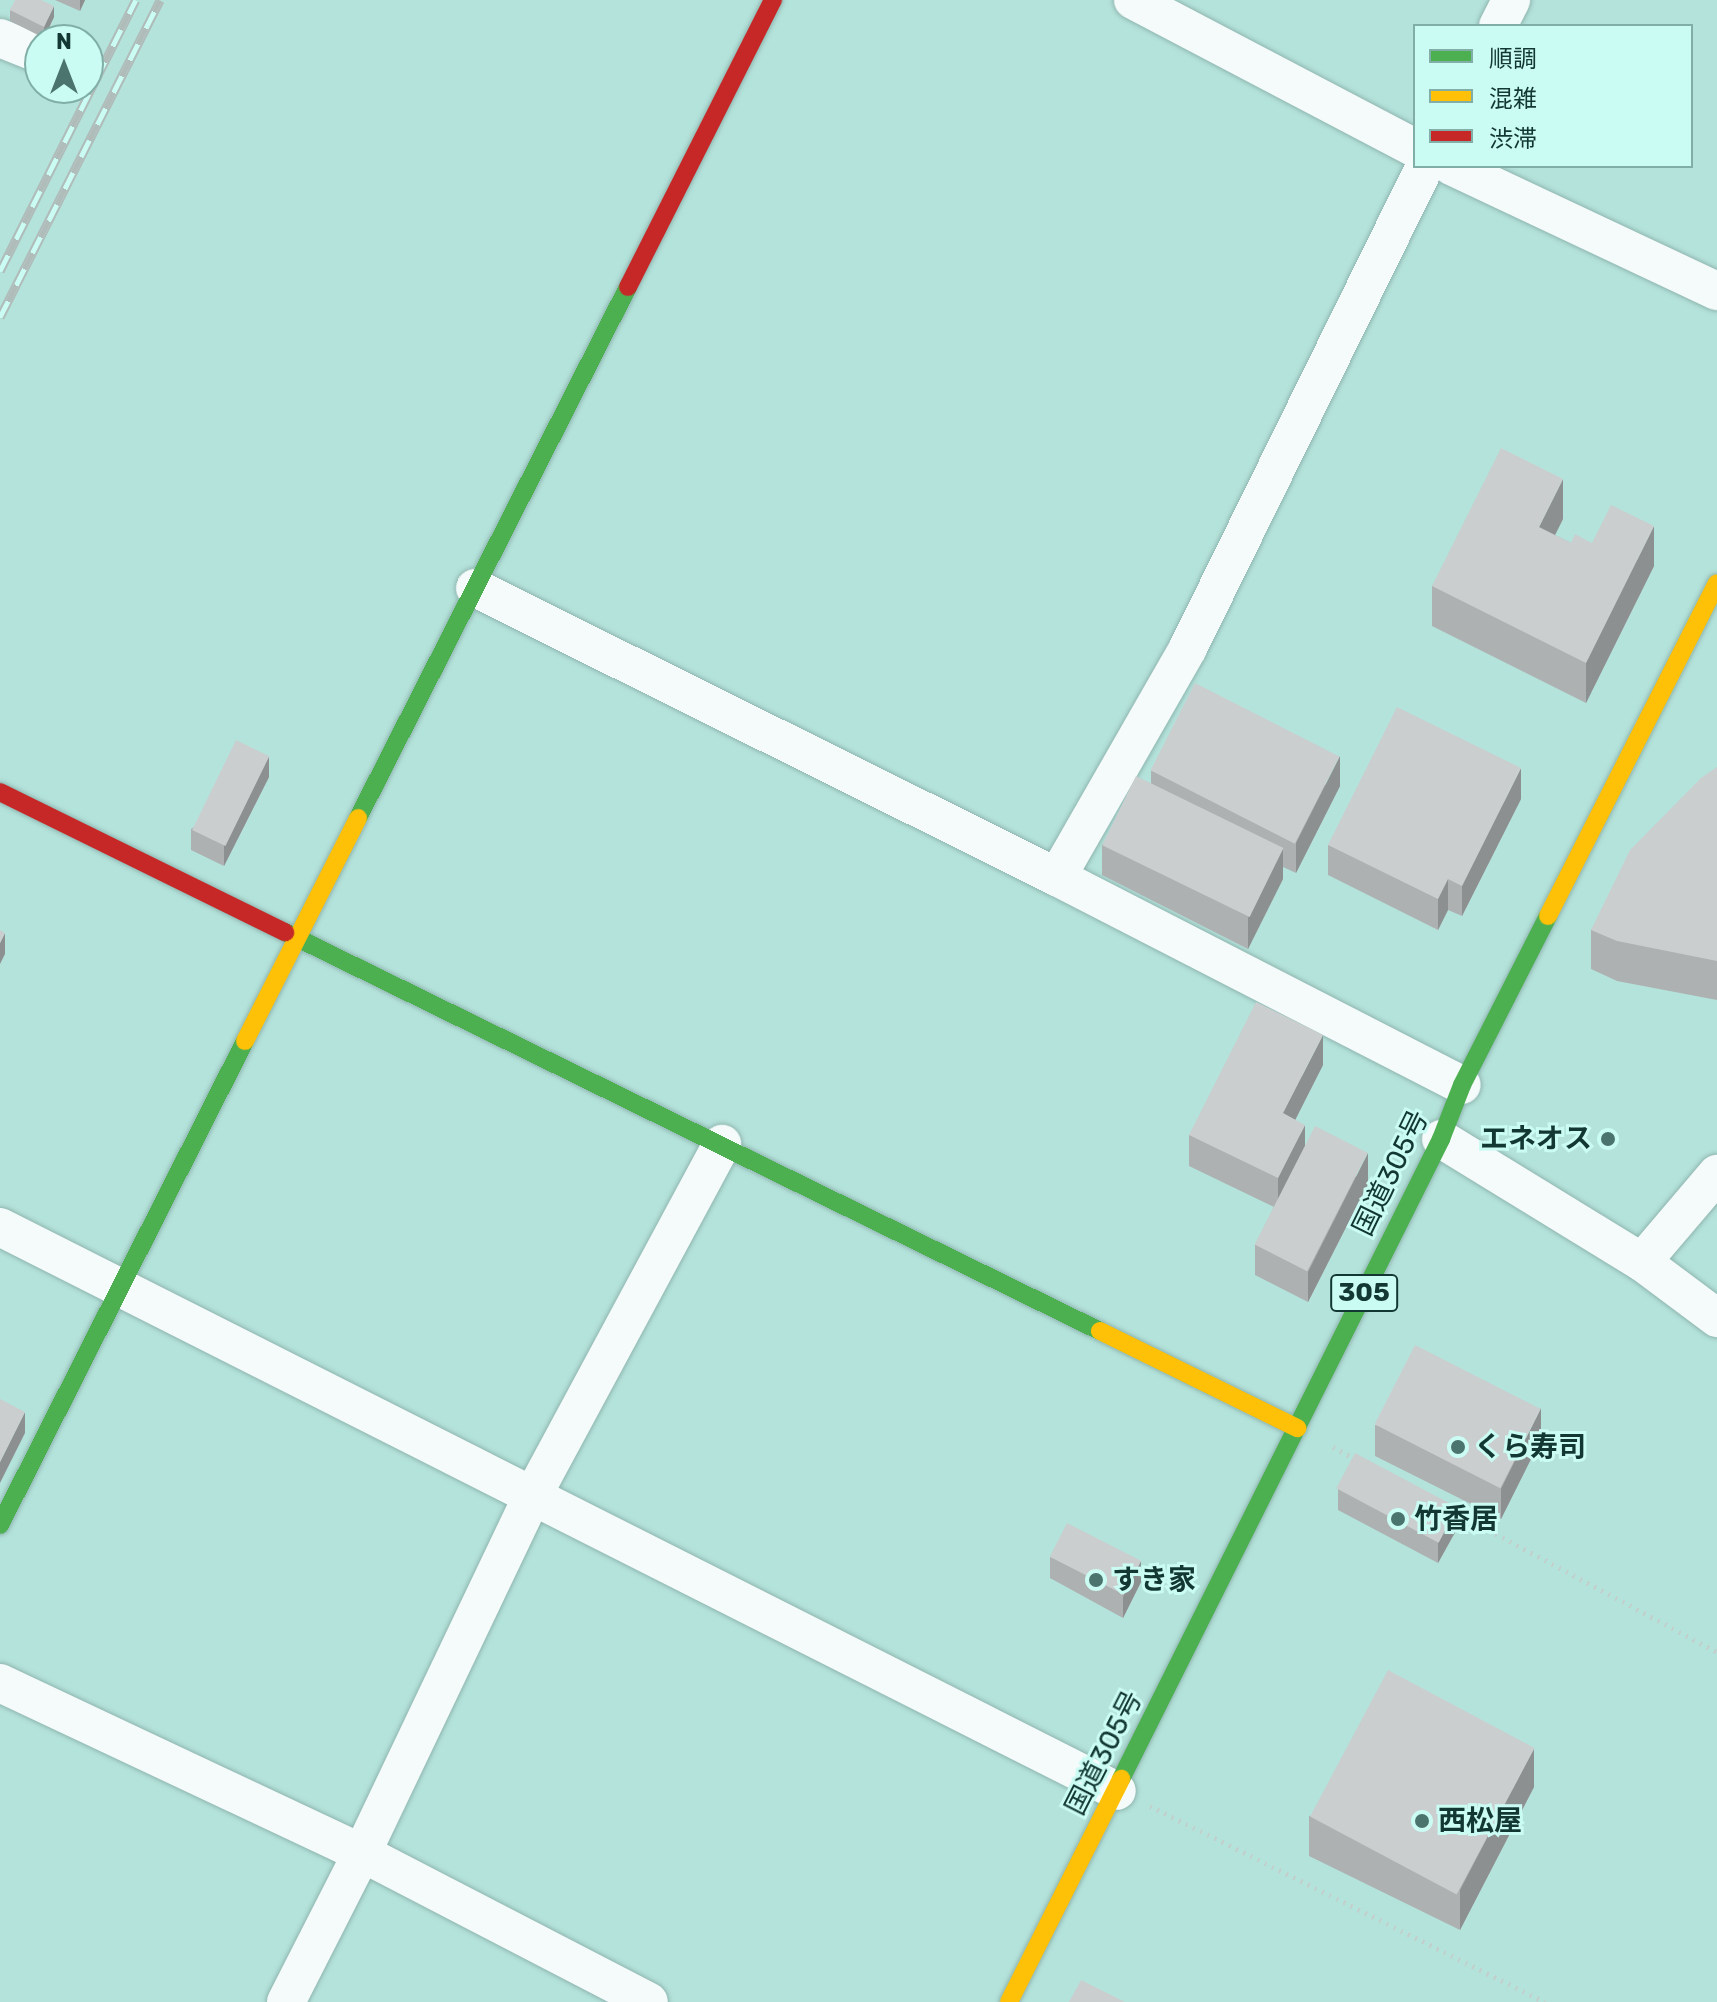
<!DOCTYPE html>
<meta charset="utf-8">
<style>
body{margin:0}
#map{position:relative;width:1717px;height:2002px;overflow:hidden;background:#b4e3db;font-family:Rubik,"Noto Sans JP",sans-serif}
div>[style]{position:absolute}
.path>*{height:5px;margin-top:-2.5px;transform-origin:0;background:repeating-linear-gradient(90deg,#c2d0cd 0 2px,transparent 0 8px)}
.roads{filter:drop-shadow(0 0 2px #8fb5af) drop-shadow(0 0 2px #8fb5af)}
.street>*{height:38px;margin:-19px;padding:0 19px;transform-origin:19px;border-radius:19px;background:#f4fbfa}
.fast>*{height:18px;margin:-9px;padding:0 9px;transform-origin:9px;border-radius:9px;background:#4caf50}
.slow>*{height:18px;margin:-9px;padding:0 9px;transform-origin:9px;border-radius:9px;background:#ffc107}
.jam>*{height:18px;margin:-9px;padding:0 9px;transform-origin:9px;border-radius:9px;background:#c62828}
.rail>*{height:9px;margin-top:-4.5px;transform-origin:0;background:repeating-linear-gradient(90deg,#cbfcf3 0 18px,#b0bcba 0 36px);box-sizing:border-box;border-block:2px solid #b0bcba}
.wall>*{inset:0;background:#aeb1b2}
.shaded-wall>*{inset:0;background:#8d9091}
.building>*{inset:0;background:#cacecf;transform-origin:0 0}
.dots>*{width:22px;height:22px;translate:-50% -50%;box-sizing:border-box;border:4px solid #cbfcf3;border-radius:50%}
span{translate:-50% -50%;white-space:nowrap;text-align:center;line-height:1.15;-webkit-text-stroke:6px #cbfcf3;paint-order:stroke}
.shield-label span{padding:2px 6px;background:#cbfcf3;border:2px solid;border-radius:6px;-webkit-text-stroke-width:0}
.shield-label{font-size:26px;color:#133833;font-weight:700}
.poi-label{font-size:28px;color:#133833;font-weight:700}
.right{translate:-100% -50%;text-align:right}
.left{translate:0 -50%;text-align:left}
.street-label{font-size:28px;color:#133833}
.legend{position:absolute;left:1413px;top:24px;width:280px;height:144px;box-sizing:border-box;background:#cbfcf3;border:2px solid #81aea6;margin:0;padding:10px 14px;list-style:none;font-size:24px;color:#133833}
.legend li{display:flex;align-items:center;gap:16px;height:40px}
.legend b{width:40px;border:2px solid #81aea6}
.north{position:absolute;left:24px;top:24px;width:80px;height:80px;box-sizing:border-box;background:#cbfcf3;border:2px solid #81aea6;border-radius:50%;rotate:0deg;font-size:22px;font-weight:700;line-height:32px;text-align:center;color:#133833}
.north::after{content:'';display:block;margin:auto;width:28px;height:36px;background:#4b746e;clip-path:polygon(50% 0,100% 100%,50% 72%,0 100%)}
</style>
<div id="map">
<div class="path">
<div style="left:1333px;top:1447px;width:26px;rotate:28deg"></div>
<div style="left:1453px;top:1511px;width:299px;rotate:28.1deg"></div>
<div style="left:1150px;top:1806px;width:441px;rotate:26.4deg"></div>
</div>
<div class="roads">
<div class="street">
<div style="left:1133px;top:0;width:318px;rotate:27.7deg"></div>
<div style="left:1498px;top:26px;width:29px;rotate:-63deg"></div>
<div style="left:0;top:38px;width:43px;rotate:21.8deg"></div>
<div style="left:1451px;top:166px;width:294px;rotate:25.2deg"></div>
<div style="left:475px;top:588px;width:650px;rotate:26.41deg"></div>
<div style="left:1057px;top:877px;width:455px;rotate:27.2deg"></div>
<div style="left:1057px;top:877px;width:264px;rotate:-60.2deg"></div>
<div style="left:1188px;top:648px;width:537px;rotate:-63.82deg"></div>
<div style="left:1441px;top:1139px;width:236px;rotate:31.5deg"></div>
<div style="left:1642px;top:1262px;width:94px;rotate:36.7deg"></div>
<div style="left:0;top:1227px;width:1251px;rotate:26.79deg"></div>
<div style="left:1642px;top:1262px;width:116px;rotate:-49.6deg"></div>
<div style="left:0;top:1683px;width:400px;rotate:25.2deg"></div>
<div style="left:362px;top:1853px;width:323px;rotate:27.4deg"></div>
<div style="left:286px;top:2002px;width:167px;rotate:-63deg"></div>
<div style="left:362px;top:1853px;width:397px;rotate:-64.5deg"></div>
<div style="left:533px;top:1495px;width:399px;rotate:-61.7deg"></div>
</div>
<div class="fast">
<div style="left:358px;top:818px;width:596px;rotate:-63.05deg"></div>
<div style="left:285px;top:932px;width:907px;rotate:26.09deg"></div>
<div style="left:0;top:1525px;width:542px;rotate:-63.15deg"></div>
<div style="left:1121px;top:1779px;width:716px;rotate:-63.43deg"></div>
<div style="left:1441px;top:1139px;width:58px;rotate:-68.7deg"></div>
<div style="left:1462px;top:1085px;width:190px;rotate:-63deg"></div>
</div>
<div class="slow">
<div style="left:1548px;top:916px;width:373px;rotate:-63.1deg"></div>
<div style="left:245px;top:1041px;width:250px;rotate:-63.1deg"></div>
<div style="left:1100px;top:1331px;width:220px;rotate:26.2deg"></div>
<div style="left:1009px;top:2002px;width:250px;rotate:-63.3deg"></div>
</div>
<div class="jam">
<div style="left:628px;top:287px;width:322px;rotate:-63.2deg"></div>
<div style="left:0;top:792px;width:318px;rotate:26.2deg"></div>
</div>
</div>
<div class="rail">
<div style="left:0;top:271px;width:303px;rotate:-63.4deg"></div>
<div style="left:0;top:317px;width:355px;rotate:-63.2deg"></div>
</div>
<div class="wall">
<div style="clip-path:polygon(55px 0,85px 0,80px 11px)"></div>
<div style="clip-path:polygon(10px 10px,54px 17px,44px 38px,10px 21px)"></div>
<div style="clip-path:polygon(1563px 519px,1555px 535px,1571px 543px,1592px 543px,1654px 566px,1586px 703px,1432px 626px,1432px 586px)"></div>
<div style="clip-path:polygon(1717px 767px,1717px 1000px,1617px 981px,1591px 969px,1591px 930px)"></div>
<div style="clip-path:polygon(1151px 771px,1340px 786px,1296px 873px,1283px 867px,1283px 879px,1248px 949px,1102px 875px,1102px 845px,1151px 783px)"></div>
<div style="clip-path:polygon(269px 777px,224px 866px,191px 850px,191px 829px)"></div>
<div style="clip-path:polygon(1521px 799px,1462px 916px,1448px 910px,1438px 930px,1328px 875px,1328px 845px)"></div>
<div style="clip-path:polygon(1323px 1065px,1295px 1120px,1305px 1146px,1368px 1184px,1308px 1302px,1255px 1275px,1255px 1245px,1274px 1207px,1189px 1166px,1189px 1135px)"></div>
<div style="clip-path:polygon(1375px 1425px,1541px 1439px,1501px 1519px,1375px 1456px)"></div>
<div style="clip-path:polygon(1338px 1489px,1458px 1527px,1438px 1563px,1338px 1510px)"></div>
<div style="clip-path:polygon(1050px 1557px,1141px 1582px,1123px 1618px,1050px 1578px)"></div>
<div style="clip-path:polygon(1534px 1787px,1460px 1930px,1309px 1856px,1309px 1816px)"></div>
</div>
<div class="shaded-wall">
<div style="clip-path:polygon(80px 0,85px 0,80px 11px)"></div>
<div style="clip-path:polygon(54px 6px,54px 17px,44px 38px,44px 27px)"></div>
<div style="clip-path:polygon(1563px 479px,1563px 519px,1539px 567px,1539px 527px)"></div>
<div style="clip-path:polygon(1654px 526px,1654px 566px,1586px 703px,1586px 663px)"></div>
<div style="clip-path:polygon(269px 756px,269px 777px,224px 866px,224px 845px)"></div>
<div style="clip-path:polygon(1340px 756px,1340px 786px,1296px 873px,1296px 843px)"></div>
<div style="clip-path:polygon(1521px 768px,1521px 799px,1462px 916px,1462px 886px)"></div>
<div style="clip-path:polygon(1283px 849px,1283px 879px,1248px 949px,1248px 918px)"></div>
<div style="clip-path:polygon(1448px 879px,1448px 910px,1438px 930px,1438px 899px)"></div>
<div style="clip-path:polygon(5px 933px,5px 954px,0 964px,0 943px)"></div>
<div style="clip-path:polygon(1323px 1035px,1323px 1065px,1283px 1144px,1283px 1113px)"></div>
<div style="clip-path:polygon(1305px 1125px,1305px 1155px,1278px 1209px,1278px 1178px)"></div>
<div style="clip-path:polygon(1368px 1153px,1368px 1184px,1308px 1302px,1308px 1272px)"></div>
<div style="clip-path:polygon(1541px 1408px,1541px 1439px,1501px 1519px,1501px 1489px)"></div>
<div style="clip-path:polygon(25px 1412px,25px 1433px,0 1483px,0 1462px)"></div>
<div style="clip-path:polygon(1458px 1507px,1458px 1527px,1438px 1563px,1438px 1542px)"></div>
<div style="clip-path:polygon(1141px 1561px,1141px 1582px,1123px 1618px,1123px 1597px)"></div>
<div style="clip-path:polygon(1534px 1748px,1534px 1787px,1460px 1930px,1460px 1890px)"></div>
</div>
<div class="building">
<div style="clip-path:polygon(15px 0,41px 0,54px 6px,44px 27px,10px 10px)"></div>
<div style="clip-path:polygon(1501px 448px,1563px 479px,1539px 527px,1571px 543px,1575px 534px,1592px 543px,1611px 505px,1654px 526px,1586px 663px,1432px 586px)"></div>
<div style="left:1195px;top:683px;width:162px;height:98px;rotate:27deg"></div>
<div style="clip-path:polygon(1397px 707px,1521px 768px,1462px 886px,1448px 879px,1438px 899px,1328px 845px)"></div>
<div style="left:236px;top:740px;width:37px;height:100px;rotate:26deg"></div>
<div style="clip-path:polygon(1717px 767px,1717px 961px,1617px 941px,1591px 930px,1630px 850px,1701px 778px)"></div>
<div style="left:1136px;top:776px;width:164px;height:77px;rotate:26deg"></div>
<div style="clip-path:polygon(0 930px,5px 933px,0 943px)"></div>
<div style="clip-path:polygon(1256px 1002px,1323px 1035px,1283px 1113px,1305px 1125px,1278px 1178px,1189px 1135px)"></div>
<div style="left:1315px;top:1126px;width:59px;height:133px;rotate:27deg"></div>
<div style="left:1415px;top:1345px;width:141px;height:89px;rotate:27deg"></div>
<div style="clip-path:polygon(0 1399px,25px 1412px,0 1462px)"></div>
<div style="left:1355px;top:1453px;width:116px;height:40px;rotate:28deg"></div>
<div style="left:1067px;top:1523px;width:83px;height:38px;rotate:27deg"></div>
<div style="left:1388px;top:1670px;width:166px;height:166px;rotate:28deg"></div>
<div style="clip-path:polygon(1081px 1980px,1125px 2002px,1069px 2002px)"></div>
</div>
<div class="dots">
<div style="left:1608px;top:1139px;background:#4b746e"></div>
<div style="left:1458px;top:1447px;background:#4b746e"></div>
<div style="left:1398px;top:1519px;background:#4b746e"></div>
<div style="left:1096px;top:1580px;background:#4b746e"></div>
<div style="left:1422px;top:1821px;background:#4b746e"></div>
</div>
<div class="shield-label">
<span style="left:1364px;top:1293px">305</span>
</div>
<div class="poi-label">
<span class="right" style="left:1592px;top:1139px">エネオス</span>
<span class="left" style="left:1474px;top:1447px">くら寿司</span>
<span class="left" style="left:1414px;top:1519px">竹香居</span>
<span class="left" style="left:1112px;top:1580px">すき家</span>
<span class="left" style="left:1438px;top:1821px">西松屋</span>
</div>
<div class="street-label">
<span style="left:1391px;top:1173px;rotate:-64deg">国道305号</span>
<span style="left:1104px;top:1753px;rotate:-63deg">国道305号</span>
</div>
<ul class="legend">
<li><b style="height:10px;background:#4caf50"></b>順調</li>
<li><b style="height:10px;background:#ffc107"></b>混雑</li>
<li><b style="height:10px;background:#c62828"></b>渋滞</li>
</ul>
<div class="north">N</div>
</div>
